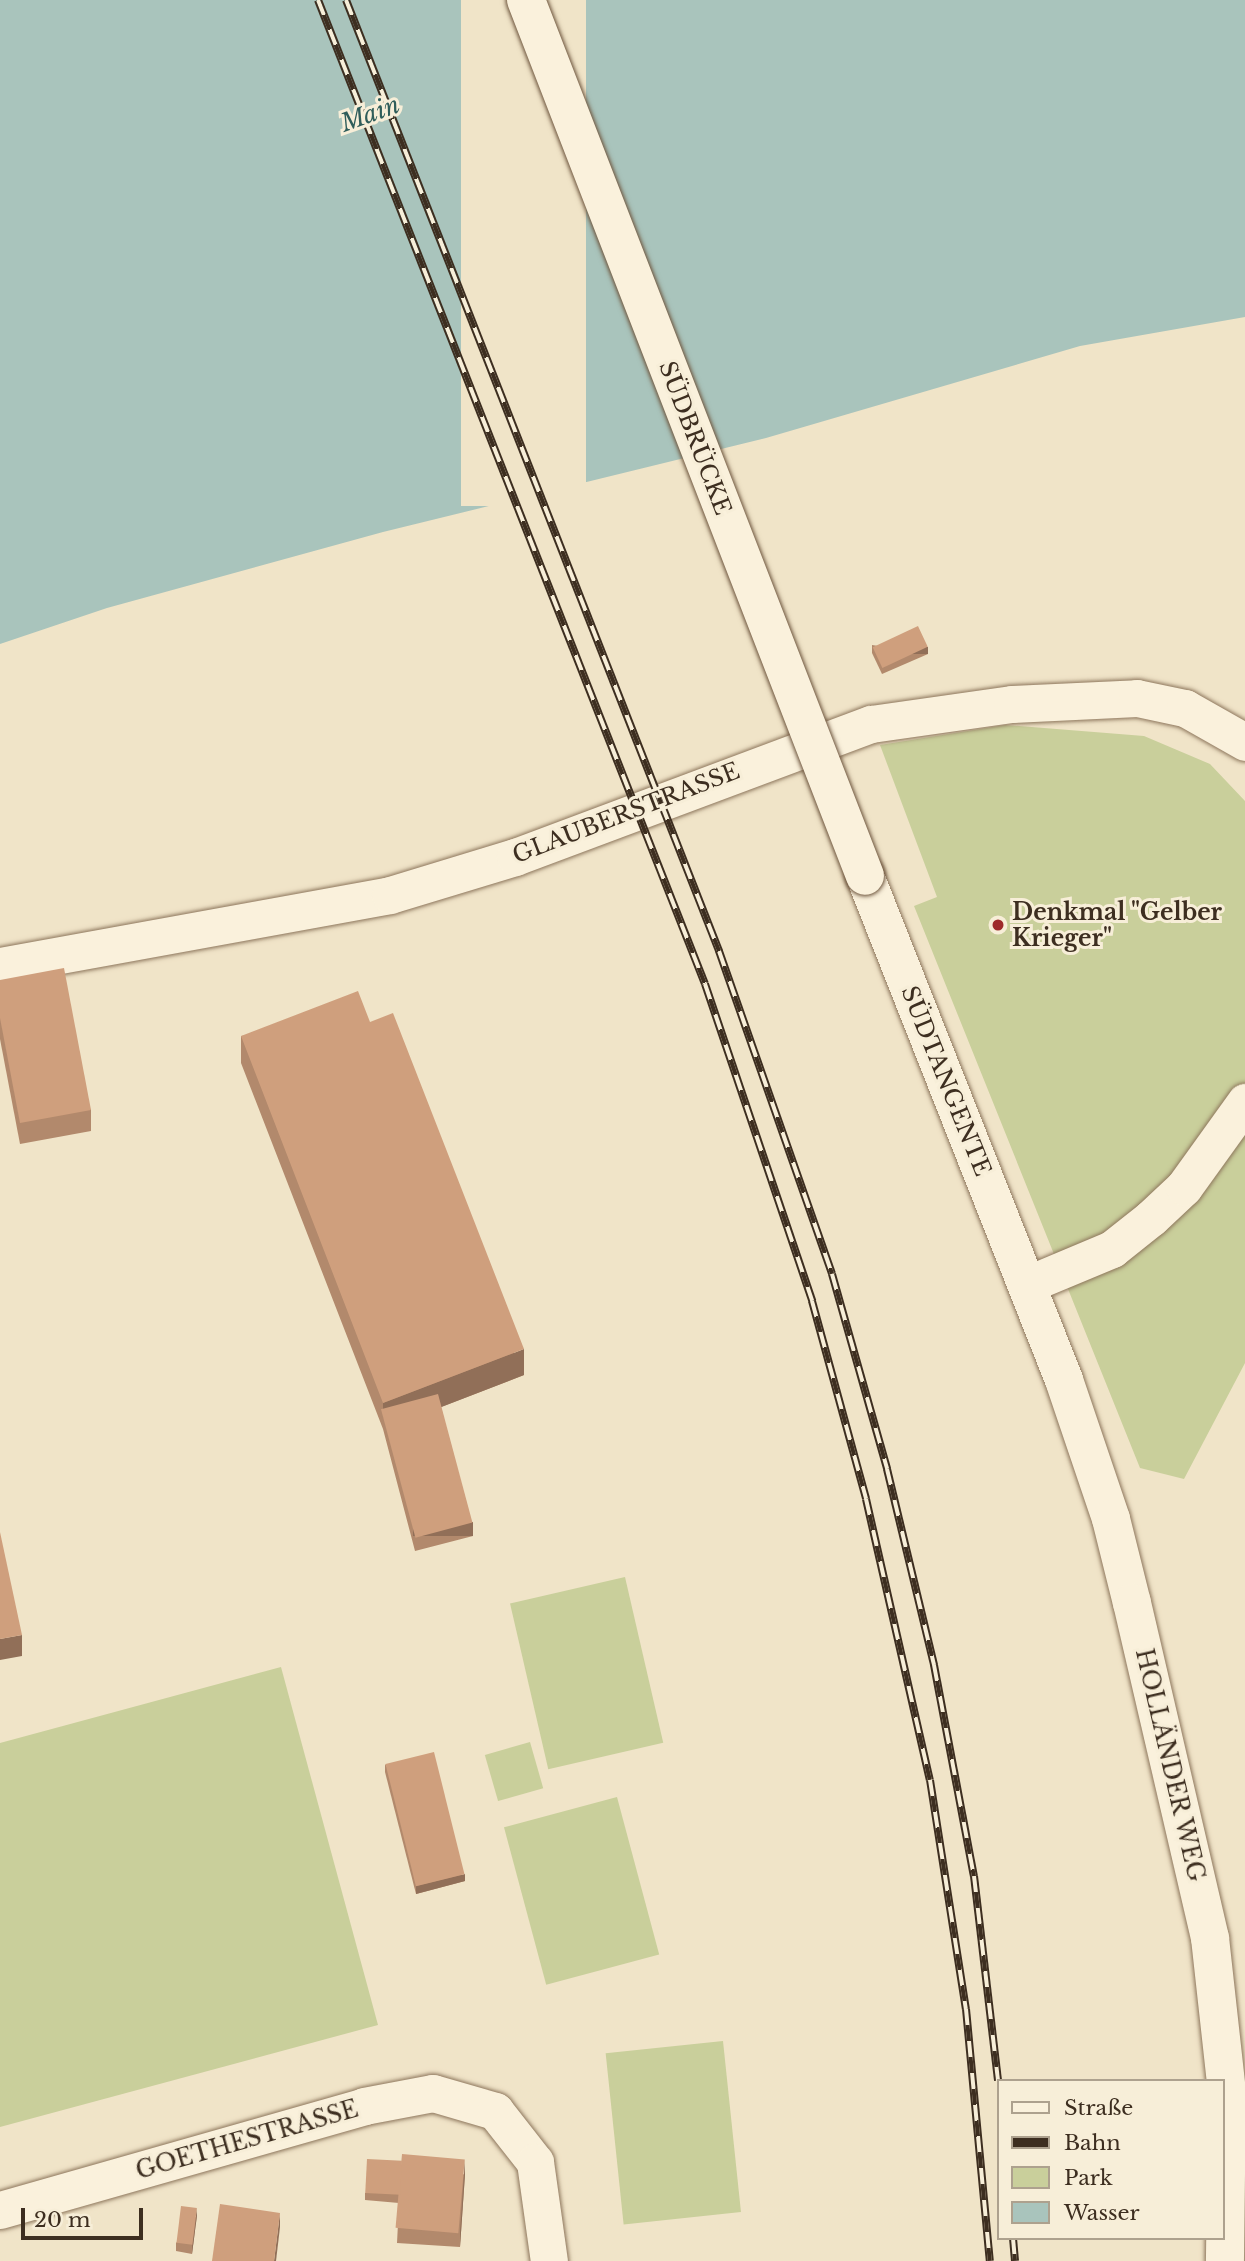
<!DOCTYPE html>
<meta charset="utf-8">
<style>
body{margin:0}
#map{position:relative;width:1245px;height:2261px;overflow:hidden;background:#f0e4c8;font-family:"Libre Baskerville",serif}
div>[style]{position:absolute}
.green>*{inset:0;background:#c9cf9b;transform-origin:0 0}
.water>*{inset:0;background:#a9c4bc}
.pier>*{inset:0;background:#f0e4c8;transform-origin:0 0}
.roads{filter:drop-shadow(0 0 2px #8d765c) drop-shadow(0 0 2px #8d765c)}
.street>*{height:37px;margin:-18.5px;padding:0 18.5px;transform-origin:18.5px;border-radius:18.5px;background:#faf1dc}
.secondary>*{height:38px;margin:-19px;padding:0 19px;transform-origin:19px;border-radius:19px;background:#faf1dc}
.rail>*{height:8px;margin-top:-4px;transform-origin:0;background:repeating-linear-gradient(90deg,#f7eed8 0 16px,#3d2e20 0 32px);box-sizing:border-box;border-block:2px solid #3d2e20}
.bridges{filter:drop-shadow(0 0 2px #6f573f) drop-shadow(0 0 2px #6f573f)}
.secondary-bridge>*{height:38px;margin:-19px;padding:0 19px;transform-origin:19px;border-radius:19px;background:#faf1dc}
.wall>*{inset:0;background:#b2896c}
.shaded-wall>*{inset:0;background:#916f58;transform-origin:0 0}
.building>*{inset:0;background:#cf9f7d;transform-origin:0 0}
.dots>*{width:19px;height:19px;translate:-50% -50%;box-sizing:border-box;border:4px solid #f7eed8;border-radius:50%}
span{translate:-50% -50%;white-space:nowrap;text-align:center;line-height:1.15;-webkit-text-stroke:6px #f7eed8;paint-order:stroke}
.street-label{font-size:23px;color:#3d2e20}
.poi-label{font-size:23px;color:#3d2e20;font-weight:700}
.left{translate:0 -50%;text-align:left}
.water-label{font-size:24px;color:#2f5d5a;font-style:italic}
.legend{position:absolute;left:997px;top:2079px;width:228px;height:161px;box-sizing:border-box;background:#f7eed8;border:2px solid #ada18e;margin:0;padding:9px 12px;list-style:none;font-size:21px;color:#3d2e20}
.legend li{display:flex;align-items:center;gap:14px;height:35px}
.legend b{width:35px;border:2px solid #ada18e}
.scale{position:absolute;left:21px;top:2208px;width:122px;height:32px;box-sizing:border-box;border:4px solid #3d2e20;border-top:0;padding-left:9px;font-size:21px;line-height:24px;white-space:nowrap;color:#3d2e20;-webkit-text-stroke:5px #f7eed8;paint-order:stroke}
</style>
<div id="map">
<div class="green">
<div style="clip-path:polygon(1005px 725px,1144px 736px,1210px 764px,1245px 801px,1245px 1363px,1184px 1479px,1140px 1468px,914px 906px,937px 897px,880px 745px)"></div>
<div style="left:625px;top:1577px;width:170px;height:118px;rotate:77deg"></div>
<div style="clip-path:polygon(281px 1667px,378px 2025px,0 2127px,0 1743px)"></div>
<div style="left:530px;top:1742px;width:48px;height:47px;rotate:74deg"></div>
<div style="left:617px;top:1797px;width:163px;height:117px;rotate:75deg"></div>
<div style="left:723px;top:2041px;width:172px;height:118px;rotate:84deg"></div>
</div>
<div class="water">
<div style="clip-path:polygon(0 0,1245px 0,1245px 317px,1080px 346px,766px 438px,383px 532px,107px 608px,0 644px)"></div>
</div>
<div class="pier">
<div style="left:461px;top:0;width:125px;height:506px"></div>
</div>
<div class="roads">
<div class="street">
<div style="left:0;top:966px;width:396px;rotate:-10.3deg"></div>
<div style="left:390px;top:895px;width:131px;rotate:-16.9deg"></div>
<div style="left:515px;top:857px;width:380px;rotate:-20.5deg"></div>
<div style="left:871px;top:724px;width:142px;rotate:-8.1deg"></div>
<div style="left:1012px;top:704px;width:125px;rotate:-2.7deg"></div>
<div style="left:1137px;top:698px;width:49px;rotate:11.8deg"></div>
<div style="left:1185px;top:708px;width:69px;rotate:29.5deg"></div>
<div style="left:1026px;top:1285px;width:93px;rotate:-22.7deg"></div>
<div style="left:1112px;top:1249px;width:50px;rotate:-38.5deg"></div>
<div style="left:1151px;top:1218px;width:45px;rotate:-43.2deg"></div>
<div style="left:1184px;top:1187px;width:105px;rotate:-54.3deg"></div>
<div style="left:0;top:2210px;width:379px;rotate:-15.9deg"></div>
<div style="left:364px;top:2106px;width:70px;rotate:-10.7deg"></div>
<div style="left:433px;top:2093px;width:65px;rotate:16.2deg"></div>
<div style="left:495px;top:2111px;width:65px;rotate:51.9deg"></div>
<div style="left:535px;top:2162px;width:100px;rotate:82deg"></div>
</div>
<div class="secondary">
<div style="left:865px;top:876px;width:542px;rotate:68.45deg"></div>
<div style="left:1064px;top:1380px;width:147px;rotate:71.3deg"></div>
<div style="left:1111px;top:1519px;width:87px;rotate:76deg"></div>
<div style="left:1132px;top:1603px;width:344px;rotate:76.9deg"></div>
<div style="left:1210px;top:1938px;width:155px;rotate:83.7deg"></div>
<div style="left:1227px;top:2092px;width:169px;rotate:90.7deg"></div>
</div>
</div>
<div class="rail">
<div style="left:318px;top:0;width:1057px;rotate:68.53deg"></div>
<div style="left:705px;top:984px;width:335px;rotate:71.3deg"></div>
<div style="left:812px;top:1301px;width:205px;rotate:74.7deg"></div>
<div style="left:866px;top:1499px;width:288px;rotate:77.2deg"></div>
<div style="left:930px;top:1780px;width:232px;rotate:81.1deg"></div>
<div style="left:966px;top:2009px;width:253px;rotate:84.6deg"></div>
<div style="left:346px;top:0;width:1022px;rotate:68.58deg"></div>
<div style="left:719px;top:951px;width:342px;rotate:70.7deg"></div>
<div style="left:832px;top:1274px;width:203px;rotate:74.2deg"></div>
<div style="left:887px;top:1469px;width:202px;rotate:76.5deg"></div>
<div style="left:934px;top:1665px;width:215px;rotate:79.3deg"></div>
<div style="left:974px;top:1876px;width:206px;rotate:83.3deg"></div>
<div style="left:1013px;top:2238px;width:23px;rotate:85deg"></div>
</div>
<div class="bridges">
<div class="secondary-bridge">
<div style="left:526px;top:0;width:939px;rotate:68.84deg"></div>
</div>
</div>
<div class="wall">
<div style="clip-path:polygon(872px 645px,928px 654px,882px 674px,872px 653px)"></div>
<div style="clip-path:polygon(0 980px,91px 1110px,91px 1131px,20px 1144px,0 1039px)"></div>
<div style="clip-path:polygon(370px 1022px,524px 1375px,441px 1407px,473px 1536px,415px 1551px,383px 1429px,241px 1063px,241px 1036px)"></div>
<div style="clip-path:polygon(385px 1764px,465px 1881px,416px 1894px,385px 1772px)"></div>
<div style="clip-path:polygon(465px 2174px,460px 2247px,397px 2243px,399px 2203px,365px 2200px,365px 2193px)"></div>
<div style="clip-path:polygon(197px 2215px,192px 2254px,176px 2251px,176px 2243px)"></div>
</div>
<div class="shaded-wall">
<div style="left:928px;top:647px;width:7px;height:50px;rotate:90deg"></div>
<div style="clip-path:polygon(524px 1349px,524px 1375px,387px 1428px,383px 1415px,383px 1403px)"></div>
<div style="left:473px;top:1522px;width:14px;height:60px;rotate:90deg"></div>
<div style="clip-path:polygon(22px 1635px,22px 1656px,0 1660px,0 1639px)"></div>
<div style="clip-path:polygon(465px 1874px,465px 1881px,416px 1894px,416px 1886px)"></div>
<div style="clip-path:polygon(465px 2159px,465px 2174px,460px 2247px,460px 2232px)"></div>
<div style="clip-path:polygon(197px 2208px,197px 2215px,192px 2254px,192px 2246px)"></div>
<div style="clip-path:polygon(280px 2213px,280px 2227px,276px 2261px,274px 2261px)"></div>
</div>
<div class="building">
<div style="left:918px;top:626px;width:23px;height:50px;rotate:65deg"></div>
<div style="clip-path:polygon(64px 968px,91px 1110px,20px 1123px,0 1018px,0 980px)"></div>
<div style="clip-path:polygon(358px 991px,370px 1022px,393px 1013px,524px 1349px,383px 1403px,241px 1036px)"></div>
<div style="left:438px;top:1394px;width:133px;height:59px;rotate:75deg"></div>
<div style="clip-path:polygon(0 1532px,22px 1635px,0 1639px)"></div>
<div style="left:434px;top:1752px;width:126px;height:50px;rotate:76deg"></div>
<div style="left:402px;top:2154px;width:63px;height:74px;rotate:5deg"></div>
<div style="left:367px;top:2159px;width:35px;height:34px;rotate:3deg"></div>
<div style="clip-path:polygon(220px 2204px,280px 2213px,274px 2261px,212px 2261px)"></div>
<div style="left:181px;top:2206px;width:16px;height:37px;rotate:7deg"></div>
</div>
<div class="dots">
<div style="left:998px;top:925px;background:#9e2a2b"></div>
</div>
<div class="street-label">
<span style="left:695px;top:438px;rotate:69deg">SÜDBRÜCKE</span>
<span style="left:626px;top:813px;rotate:-21deg">GLAUBERSTRASSE</span>
<span style="left:946px;top:1081px;rotate:68deg">SÜDTANGENTE</span>
<span style="left:1170px;top:1765px;rotate:77deg">HOLLÄNDER WEG</span>
<span style="left:247px;top:2140px;rotate:-16deg">GOETHESTRASSE</span>
</div>
<div class="poi-label">
<span class="left" style="left:1012px;top:925px">Denkmal "Gelber<br>Krieger"</span>
</div>
<div class="water-label">
<span style="left:370px;top:114px;rotate:-20deg">Main</span>
</div>
<ul class="legend">
<li><b style="height:9px;background:#faf1dc"></b>Straße</li>
<li><b style="height:9px;background:#3d2e20"></b>Bahn</li>
<li><b style="height:19px;background:#c9cf9b"></b>Park</li>
<li><b style="height:19px;background:#a9c4bc"></b>Wasser</li>
</ul>
<div class="scale">20 m</div>
</div>
